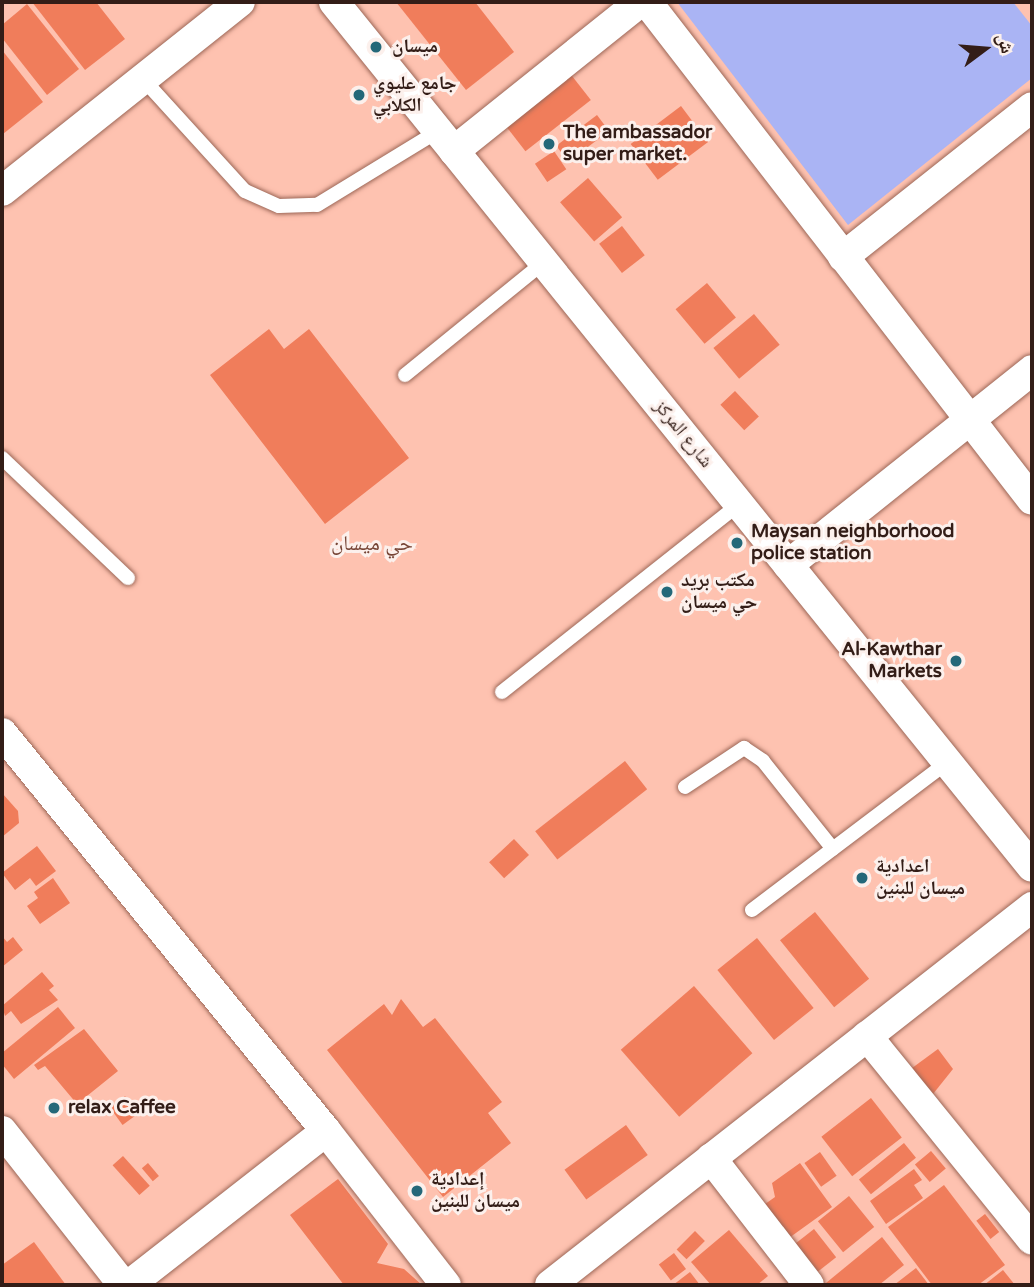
<!DOCTYPE html>
<meta charset="utf-8">
<style>
body{margin:0}
#map{position:relative;width:1034px;height:1287px;overflow:hidden;background:#fec2b0;font-family:"Varela Round","Noto Naskh Arabic",sans-serif}
div>[style]{position:absolute}
.green>*{inset:0;background:#aab4f4}
.building>*{inset:0;background:#f07d5b;transform-origin:0 0}
.roads{filter:drop-shadow(0 0 2px #9c6757) drop-shadow(0 0 2px #9c6757)}
.service>*{height:14px;margin:-7px;padding:0 7px;transform-origin:7px;border-radius:7px;background:#fff}
.minor>*{height:30px;margin:-15px;padding:0 15px;transform-origin:15px;border-radius:15px;background:#fff}
.dots>*{width:19px;height:19px;translate:-50% -50%;box-sizing:border-box;border:4px solid #fcf0ec;border-radius:50%}
span{translate:-50% -50%;white-space:nowrap;text-align:center;line-height:1.15;-webkit-text-stroke:6px #fcf0ec;paint-order:stroke}
.poi-label{font-size:19px;color:#331d17;font-weight:700}
.left{translate:0 -50%;text-align:left}
.right{translate:-100% -50%;text-align:right}
.street-label{font-size:19px;color:#331d17}
.neighbourhood-label{font-size:21px;color:#764435}
.frame{position:absolute;inset:0;border:4px solid #331d17;pointer-events:none}
.north{position:absolute;left:950px;top:14px;width:70px;height:70px;-webkit-text-stroke:5px #fcf0ec;paint-order:stroke;rotate:74deg;font-size:19px;font-weight:700;line-height:28px;text-align:center;color:#331d17}
.north::after{content:'';display:block;margin:auto;width:24px;height:32px;background:#331d17;clip-path:polygon(50% 0,100% 100%,50% 72%,0 100%)}
</style>
<div id="map">
<div class="green">
<div style="clip-path:polygon(677px 2px,1013px 2px,1032px 26px,1032px 78px,848px 225px)"></div>
</div>
<div class="building">
<div style="clip-path:polygon(32px 2px,96px 2px,125px 39px,85px 70px)"></div>
<div style="clip-path:polygon(396px 2px,475px 2px,514px 52px,466px 90px)"></div>
<div style="clip-path:polygon(27px 4px,79px 69px,47px 95px,2px 38px,2px 25px)"></div>
<div style="clip-path:polygon(2px 50px,43px 102px,3px 134px,2px 132px)"></div>
<div style="left:565px;top:67px;width:42px;height:83px;rotate:52deg"></div>
<div style="left:681px;top:106px;width:45px;height:63px;rotate:53deg"></div>
<div style="left:597px;top:115px;width:20px;height:51px;rotate:53deg"></div>
<div style="left:554px;top:151px;width:22px;height:23px;rotate:56deg"></div>
<div style="left:588px;top:178px;width:52px;height:37px;rotate:49deg"></div>
<div style="left:622px;top:226px;width:37px;height:29px;rotate:52deg"></div>
<div style="left:707px;top:283px;width:45px;height:41px;rotate:50deg"></div>
<div style="left:754px;top:314px;width:40px;height:53px;rotate:50deg"></div>
<div style="clip-path:polygon(269px 329px,284px 349px,309px 329px,409px 458px,325px 524px,210px 375px)"></div>
<div style="left:735px;top:391px;width:35px;height:20px;rotate:47deg"></div>
<div style="left:625px;top:761px;width:36px;height:114px;rotate:52deg"></div>
<div style="clip-path:polygon(2px 793px,18px 811px,19px 823px,2px 837px)"></div>
<div style="left:514px;top:839px;width:22px;height:34px;rotate:47deg"></div>
<div style="clip-path:polygon(37px 846px,56px 871px,36px 886px,30px 878px,15px 890px,2px 873px)"></div>
<div style="clip-path:polygon(53px 878px,70px 903px,40px 924px,27px 906px,38px 898px,34px 892px)"></div>
<div style="left:815px;top:912px;width:86px;height:45px;rotate:51deg"></div>
<div style="clip-path:polygon(2px 936px,7px 942px,13px 937px,23px 950px,2px 967px)"></div>
<div style="left:757px;top:938px;width:90px;height:51px;rotate:51deg"></div>
<div style="clip-path:polygon(42px 972px,54px 986px,49px 990px,58px 1000px,21px 1024px,11px 1011px,5px 1016px,2px 1006px)"></div>
<div style="left:694px;top:986px;width:89px;height:97px;rotate:49deg"></div>
<div style="clip-path:polygon(401px 999px,423px 1027px,435px 1018px,502px 1102px,488px 1113px,511px 1143px,443px 1197px,327px 1050px,384px 1004px,392px 1015px)"></div>
<div style="clip-path:polygon(58px 1007px,75px 1028px,14px 1079px,2px 1064px,2px 1053px)"></div>
<div style="clip-path:polygon(84px 1029px,118px 1071px,77px 1104px,45px 1066px,38px 1070px,34px 1065px)"></div>
<div style="clip-path:polygon(938px 1049px,953px 1069px,929px 1099px,908px 1071px)"></div>
<div style="left:125px;top:1096px;width:22px;height:19px;rotate:54deg"></div>
<div style="left:871px;top:1098px;width:50px;height:63px;rotate:52deg"></div>
<div style="left:626px;top:1125px;width:37px;height:76px;rotate:54deg"></div>
<div style="left:904px;top:1143px;width:19px;height:58px;rotate:51deg"></div>
<div style="left:931px;top:1151px;width:23px;height:21px;rotate:50deg"></div>
<div style="left:820px;top:1152px;width:29px;height:19px;rotate:55deg"></div>
<div style="left:123px;top:1156px;width:40px;height:14px;rotate:48deg"></div>
<div style="left:148px;top:1163px;width:17px;height:8px;rotate:50deg"></div>
<div style="clip-path:polygon(800px 1163px,832px 1207px,782px 1243px,758px 1209px,775px 1197px,772px 1183px)"></div>
<div style="clip-path:polygon(914px 1169px,922px 1180px,914px 1185px,923px 1198px,886px 1224px,870px 1201px)"></div>
<div style="clip-path:polygon(338px 1179px,388px 1244px,377px 1263px,404px 1269px,422px 1285px,344px 1285px,290px 1215px)"></div>
<div style="clip-path:polygon(944px 1185px,1005px 1265px,978px 1285px,932px 1285px,888px 1227px)"></div>
<div style="left:849px;top:1196px;width:40px;height:40px;rotate:51deg"></div>
<div style="left:985px;top:1214px;width:23px;height:11px;rotate:52deg"></div>
<div style="left:814px;top:1229px;width:36px;height:23px;rotate:52deg"></div>
<div style="clip-path:polygon(729px 1230px,768px 1276px,757px 1285px,711px 1285px,691px 1262px)"></div>
<div style="left:695px;top:1231px;width:14px;height:26px;rotate:45deg"></div>
<div style="clip-path:polygon(882px 1237px,904px 1265px,879px 1285px,828px 1285px,826px 1283px)"></div>
<div style="clip-path:polygon(34px 1242px,66px 1285px,2px 1285px,2px 1265px)"></div>
<div style="left:674px;top:1253px;width:20px;height:19px;rotate:53deg"></div>
<div style="clip-path:polygon(916px 1268px,929px 1285px,894px 1285px)"></div>
<div style="clip-path:polygon(1003px 1270px,1015px 1285px,984px 1285px)"></div>
<div style="clip-path:polygon(690px 1272px,700px 1285px,673px 1285px)"></div>
</div>
<div class="roads">
<div class="service">
<div style="left:143px;top:79px;width:151px;rotate:47.7deg"></div>
<div style="left:245px;top:191px;width:37px;rotate:24deg"></div>
<div style="left:279px;top:206px;width:38px;rotate:-2deg"></div>
<div style="left:317px;top:205px;width:142px;rotate:-31.4deg"></div>
<div style="left:405px;top:375px;width:179px;rotate:-39.1deg"></div>
<div style="left:2px;top:458px;width:174px;rotate:43.6deg"></div>
<div style="left:502px;top:692px;width:303px;rotate:-38.4deg"></div>
<div style="left:685px;top:787px;width:71px;rotate:-33.5deg"></div>
<div style="left:744px;top:748px;width:23px;rotate:34deg"></div>
<div style="left:763px;top:761px;width:112px;rotate:51.5deg"></div>
<div style="left:752px;top:910px;width:246px;rotate:-37.1deg"></div>
</div>
<div class="minor">
<div style="left:334px;top:2px;width:1111px;rotate:51.1deg"></div>
<div style="left:647px;top:2px;width:629px;rotate:52.29deg"></div>
<div style="left:454px;top:151px;width:238px;rotate:-38.7deg"></div>
<div style="left:2px;top:191px;width:304px;rotate:-38.5deg"></div>
<div style="left:843px;top:257px;width:241px;rotate:-38.4deg"></div>
<div style="left:788px;top:565px;width:312px;rotate:-38.6deg"></div>
<div style="left:2px;top:733px;width:513px;rotate:50.85deg"></div>
<div style="left:326px;top:1131px;width:195px;rotate:52.1deg"></div>
<div style="left:867px;top:1036px;width:262px;rotate:51deg"></div>
<div style="left:2px;top:1131px;width:196px;rotate:51.8deg"></div>
<div style="left:711px;top:1158px;width:160px;rotate:52.3deg"></div>
<div style="left:129px;top:1285px;width:250px;rotate:-38deg"></div>
<div style="left:550px;top:1285px;width:613px;rotate:-38.1deg"></div>
</div>
</div>
<div class="dots">
<div style="left:376px;top:47px;background:#246879"></div>
<div style="left:359px;top:95px;background:#246879"></div>
<div style="left:549px;top:144px;background:#246879"></div>
<div style="left:737px;top:543px;background:#246879"></div>
<div style="left:667px;top:592px;background:#246879"></div>
<div style="left:956px;top:661px;background:#246879"></div>
<div style="left:862px;top:878px;background:#246879"></div>
<div style="left:54px;top:1108px;background:#246879"></div>
<div style="left:417px;top:1191px;background:#246879"></div>
</div>
<div class="poi-label">
<span class="left" style="left:392px;top:47px">ميسان</span>
<span class="left" style="left:373px;top:95px">جامع عليوي<br>الكلابي</span>
<span class="left" style="left:563px;top:144px">The ambassador<br>super market.</span>
<span class="left" style="left:751px;top:543px">Maysan neighborhood<br>police station</span>
<span class="left" style="left:681px;top:592px">مكتب بريد<br>حي ميسان</span>
<span class="right" style="left:942px;top:661px">Al-Kawthar<br>Markets</span>
<span class="left" style="left:876px;top:878px">اعدادية<br>ميسان للبنين</span>
<span class="left" style="left:68px;top:1108px">relax Caffee</span>
<span class="left" style="left:431px;top:1191px">إعدادية<br>ميسان للبنين</span>
</div>
<div class="street-label">
<span style="left:683px;top:434px;rotate:51deg">شارع المركز</span>
</div>
<div class="neighbourhood-label">
<span style="left:372px;top:544px">حي ميسان</span>
</div>
<div class="frame"></div>
<div class="north">ش</div>
</div>
